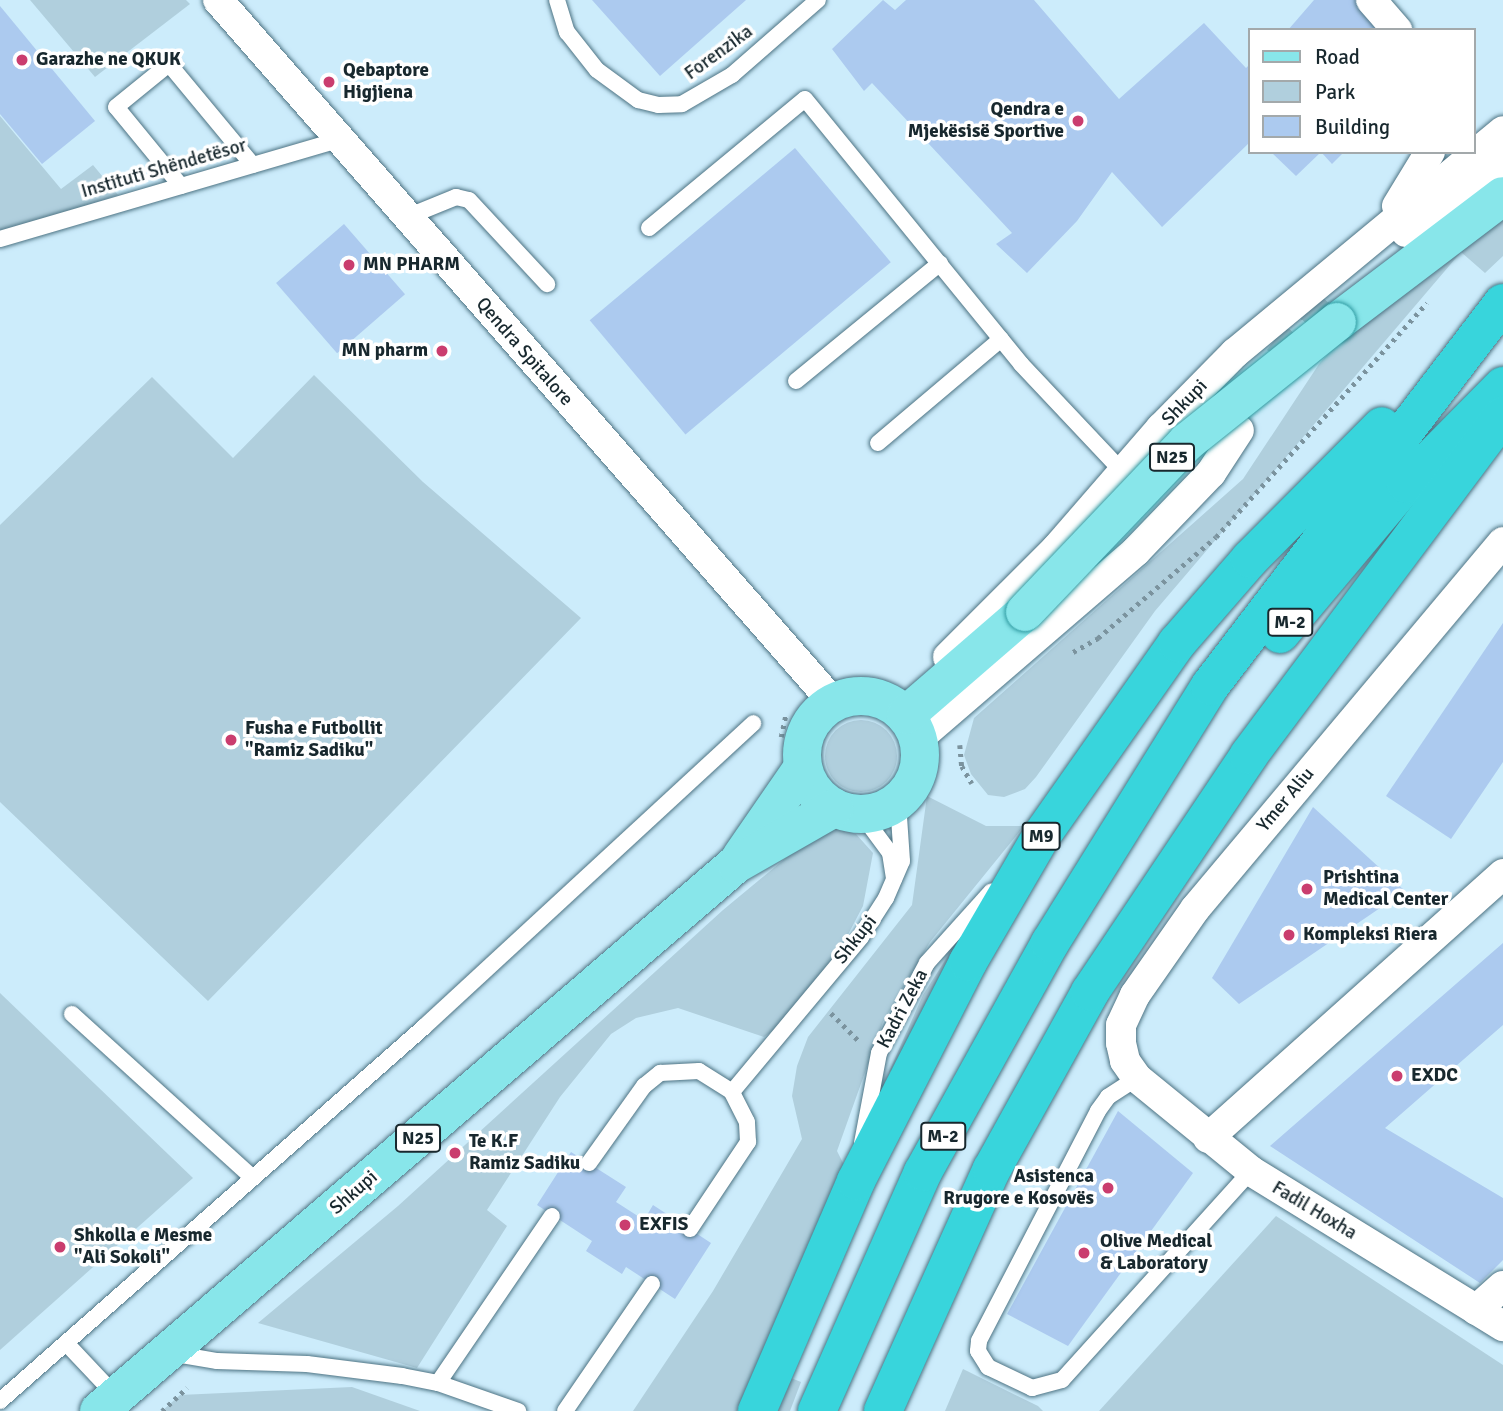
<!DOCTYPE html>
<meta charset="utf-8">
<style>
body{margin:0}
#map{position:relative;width:1503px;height:1411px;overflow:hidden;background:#ccecfb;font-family:Signika,sans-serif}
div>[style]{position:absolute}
.green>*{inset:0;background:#b0cfdd}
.round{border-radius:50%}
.building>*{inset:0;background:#accaef;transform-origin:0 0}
.street-tunnel>*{height:30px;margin-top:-15px;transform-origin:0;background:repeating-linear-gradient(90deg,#a8c5d2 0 30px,transparent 0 45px)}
.path>*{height:4.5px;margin-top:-2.25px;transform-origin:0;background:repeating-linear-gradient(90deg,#7b939e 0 3.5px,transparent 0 8.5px)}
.roads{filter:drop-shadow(0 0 2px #4d7383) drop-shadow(0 0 2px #4d7383)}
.lane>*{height:16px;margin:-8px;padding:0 8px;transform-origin:8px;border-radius:8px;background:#fff}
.street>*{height:30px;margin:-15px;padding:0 15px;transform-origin:15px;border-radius:15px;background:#fff}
.primary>*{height:38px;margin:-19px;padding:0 19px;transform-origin:19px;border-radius:19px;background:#88e6ea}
.primary>.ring{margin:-19px;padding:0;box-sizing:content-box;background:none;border:38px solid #88e6ea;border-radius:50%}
.highway>*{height:38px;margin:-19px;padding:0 19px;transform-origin:19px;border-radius:19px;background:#38d5dc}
.bridges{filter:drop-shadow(0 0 2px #2d989f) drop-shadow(0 0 2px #2d989f)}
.primary-bridge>*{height:38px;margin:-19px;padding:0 19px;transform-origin:19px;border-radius:19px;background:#88e6ea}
.dots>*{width:19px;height:19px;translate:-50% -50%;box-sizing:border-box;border:4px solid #fff;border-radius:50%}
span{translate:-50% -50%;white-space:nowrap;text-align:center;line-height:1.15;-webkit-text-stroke:7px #fff;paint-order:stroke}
.shield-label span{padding:2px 5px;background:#fff;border:2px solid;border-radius:5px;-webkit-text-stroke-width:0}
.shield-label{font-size:18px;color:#18282e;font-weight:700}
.street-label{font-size:19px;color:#18282e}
.poi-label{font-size:19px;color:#18282e;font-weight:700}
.left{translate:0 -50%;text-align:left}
.right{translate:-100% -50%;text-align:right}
.legend{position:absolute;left:1248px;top:28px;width:228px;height:126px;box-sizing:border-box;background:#fff;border:2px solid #a3a9ab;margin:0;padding:9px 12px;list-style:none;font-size:21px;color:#18282e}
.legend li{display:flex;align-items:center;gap:14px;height:35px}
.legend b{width:35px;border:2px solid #a3a9ab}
</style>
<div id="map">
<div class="green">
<div style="clip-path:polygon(30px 0,186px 0,190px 4px,95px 77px)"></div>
<div style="clip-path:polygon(0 116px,61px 189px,93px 165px,118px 195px,0 234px)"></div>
<div style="clip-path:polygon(1503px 214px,1503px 256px,1485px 273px,1461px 252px,1155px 611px,1036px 777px,1025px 789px,1004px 797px,988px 795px,971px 774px,964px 755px,974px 718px,1243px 479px,1319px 364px,1343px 337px)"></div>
<div style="clip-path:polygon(314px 375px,423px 482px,581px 618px,208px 1001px,0 802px,0 525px,152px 377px,233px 458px)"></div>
<div class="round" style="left:825px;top:720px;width:72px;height:72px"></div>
<div style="clip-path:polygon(927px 796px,986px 826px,1024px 826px,930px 942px,883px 1022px,837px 1151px,845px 1167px,737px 1411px,633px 1411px,713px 1291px,802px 1139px,792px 1096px,797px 1066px,808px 1037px,912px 905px)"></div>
<div style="clip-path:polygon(827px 824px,856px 834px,873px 853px,863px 906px,832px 965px,793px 1016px,764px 1037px,678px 1008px,636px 1018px,611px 1034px,560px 1097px,487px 1210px,507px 1226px,417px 1368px,258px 1323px,398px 1206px,723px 910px)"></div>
<div style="clip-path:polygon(955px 945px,957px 951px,897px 1069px,889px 1072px,923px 995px)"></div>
<div style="clip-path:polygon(0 993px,193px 1178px,0 1350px)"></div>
<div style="clip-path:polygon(1276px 1216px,1503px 1365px,1503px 1411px,1099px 1411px)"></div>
<div style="clip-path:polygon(963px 1369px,1038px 1406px,1043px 1411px,945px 1411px)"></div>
<div style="clip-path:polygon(791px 1378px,801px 1382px,790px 1411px,778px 1411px)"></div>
<div style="clip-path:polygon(352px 1387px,420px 1411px,162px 1411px,180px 1395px)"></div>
</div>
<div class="building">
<div style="clip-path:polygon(592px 0,746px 0,660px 76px)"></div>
<div style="clip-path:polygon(883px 0,895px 10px,906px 0,1034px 0,1119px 99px,1204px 23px,1246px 68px,1249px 65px,1249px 143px,1162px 227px,1112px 172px,1077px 221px,1027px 273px,996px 244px,1012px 233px,872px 83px,864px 91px,832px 49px)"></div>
<div style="clip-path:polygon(1314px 0,1356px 0,1379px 30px,1288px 30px)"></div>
<div style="clip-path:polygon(0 6px,95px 121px,42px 164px,0 114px)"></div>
<div style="left:795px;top:148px;width:149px;height:268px;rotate:50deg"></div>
<div style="clip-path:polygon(1271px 152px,1321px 152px,1296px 176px)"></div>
<div style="clip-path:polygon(1321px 152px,1344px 152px,1332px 164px)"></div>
<div style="left:344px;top:224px;width:93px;height:90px;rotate:49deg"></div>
<div style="clip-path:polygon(1503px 623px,1503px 762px,1451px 839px,1386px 796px)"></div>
<div style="clip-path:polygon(1313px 807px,1405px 891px,1239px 1004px,1212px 978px)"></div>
<div style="clip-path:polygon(1503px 943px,1503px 1025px,1385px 1128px,1503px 1198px,1503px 1260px,1480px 1283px,1270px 1146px)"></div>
<div style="clip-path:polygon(1118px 1111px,1193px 1173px,1068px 1346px,1007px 1314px)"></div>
<div style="clip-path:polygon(571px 1152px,626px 1187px,616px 1202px,644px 1220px,653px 1205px,711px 1243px,675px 1299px,626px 1267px,622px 1274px,586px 1251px,592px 1241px,537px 1205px)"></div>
</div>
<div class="street-tunnel">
<div style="left:1279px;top:359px;width:79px;rotate:-53.7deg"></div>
</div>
<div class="path">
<div style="left:1073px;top:652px;width:29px;rotate:-29deg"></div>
<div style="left:1098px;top:638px;width:155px;rotate:-40.6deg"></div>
<div style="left:1216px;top:537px;width:315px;rotate:-48deg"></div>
<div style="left:781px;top:737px;width:24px;rotate:-78deg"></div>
<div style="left:960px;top:745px;width:21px;rotate:85deg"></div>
<div style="left:962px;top:766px;width:20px;rotate:60deg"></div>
<div style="left:831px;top:1013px;width:40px;rotate:45deg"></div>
<div style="left:162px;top:1411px;width:34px;rotate:-43deg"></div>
</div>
<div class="roads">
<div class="lane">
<div style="left:557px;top:0;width:34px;rotate:73deg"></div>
<div style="left:567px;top:32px;width:48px;rotate:51.7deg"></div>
<div style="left:597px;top:70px;width:51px;rotate:36.2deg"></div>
<div style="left:638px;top:100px;width:21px;rotate:14deg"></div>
<div style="left:658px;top:105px;width:24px;rotate:-2deg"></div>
<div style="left:682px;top:104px;width:58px;rotate:-30.1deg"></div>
<div style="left:732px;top:75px;width:114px;rotate:-41.1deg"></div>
<div style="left:181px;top:186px;width:102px;rotate:-129.4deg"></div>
<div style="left:116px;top:107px;width:68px;rotate:-39.1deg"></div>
<div style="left:169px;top:64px;width:131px;rotate:50.3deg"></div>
<div style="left:407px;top:217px;width:53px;rotate:-22.2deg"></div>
<div style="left:456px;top:197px;width:13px;rotate:13deg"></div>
<div style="left:469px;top:200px;width:115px;rotate:47.1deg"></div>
<div style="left:649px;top:228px;width:202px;rotate:-39.6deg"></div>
<div style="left:805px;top:99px;width:342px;rotate:50.8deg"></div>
<div style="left:1021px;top:364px;width:147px;rotate:46.7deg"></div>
<div style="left:0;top:239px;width:353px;rotate:-16.3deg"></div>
<div style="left:796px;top:381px;width:186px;rotate:-39.3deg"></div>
<div style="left:878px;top:443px;width:161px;rotate:-40.2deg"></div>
<div style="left:862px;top:815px;width:47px;rotate:53.6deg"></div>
<div style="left:890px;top:853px;width:26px;rotate:81deg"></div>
<div style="left:72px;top:1014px;width:244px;rotate:42.2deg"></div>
<div style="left:1137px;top:1078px;width:35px;rotate:147deg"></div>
<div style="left:1108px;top:1097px;width:17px;rotate:126deg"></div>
<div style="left:1098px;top:1111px;width:259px;rotate:117.4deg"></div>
<div style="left:979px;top:1341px;width:10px;rotate:96deg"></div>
<div style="left:978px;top:1351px;width:19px;rotate:58deg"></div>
<div style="left:988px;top:1367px;width:49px;rotate:25.5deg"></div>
<div style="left:1032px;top:1388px;width:31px;rotate:-15deg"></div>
<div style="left:1062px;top:1380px;width:282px;rotate:-47.9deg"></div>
<div style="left:862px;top:1143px;width:92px;rotate:-79.3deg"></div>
<div style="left:879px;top:1053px;width:102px;rotate:-61.9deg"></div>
<div style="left:927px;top:963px;width:96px;rotate:-48deg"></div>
<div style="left:589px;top:1163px;width:95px;rotate:-54.5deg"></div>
<div style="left:644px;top:1086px;width:21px;rotate:-39deg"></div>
<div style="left:660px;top:1073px;width:39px;rotate:-3deg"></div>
<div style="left:699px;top:1071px;width:39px;rotate:32deg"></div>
<div style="left:732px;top:1092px;width:202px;rotate:-50.2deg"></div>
<div style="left:861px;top:937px;width:46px;rotate:-57.3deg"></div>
<div style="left:886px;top:898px;width:40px;rotate:-66.6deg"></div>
<div style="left:902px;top:861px;width:59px;rotate:-93.9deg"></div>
<div style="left:690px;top:1229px;width:105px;rotate:-56.3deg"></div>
<div style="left:748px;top:1142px;width:20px;rotate:-93deg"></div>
<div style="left:747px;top:1122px;width:34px;rotate:-117deg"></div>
<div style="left:66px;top:1343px;width:73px;rotate:46.7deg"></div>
<div style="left:170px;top:1353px;width:48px;rotate:9.7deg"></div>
<div style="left:217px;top:1361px;width:90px;rotate:1.9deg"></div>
<div style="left:307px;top:1364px;width:96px;rotate:7.2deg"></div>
<div style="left:402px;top:1376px;width:37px;rotate:11deg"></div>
<div style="left:438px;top:1383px;width:85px;rotate:19.3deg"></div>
<div style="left:438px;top:1383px;width:202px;rotate:-55.7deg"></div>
<div style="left:0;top:1401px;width:565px;rotate:-41.41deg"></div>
<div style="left:424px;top:1027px;width:448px;rotate:-42.7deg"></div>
<div style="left:565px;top:1411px;width:154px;rotate:-55.6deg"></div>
</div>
<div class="street">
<div style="left:218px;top:0;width:933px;rotate:48.78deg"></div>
<div style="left:1371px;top:0;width:40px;rotate:49deg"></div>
<div style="left:1397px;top:206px;width:63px;rotate:-58.6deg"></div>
<div style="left:1406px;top:232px;width:121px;rotate:-36.6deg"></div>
<div style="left:1503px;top:542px;width:479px;rotate:130deg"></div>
<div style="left:1195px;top:909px;width:105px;rotate:124.9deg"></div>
<div style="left:1135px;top:995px;width:33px;rotate:115deg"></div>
<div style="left:1121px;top:1025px;width:18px;rotate:90deg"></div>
<div style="left:1121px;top:1043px;width:18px;rotate:77deg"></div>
<div style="left:1125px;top:1061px;width:21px;rotate:55deg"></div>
<div style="left:1137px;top:1078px;width:147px;rotate:39.2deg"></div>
<div style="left:1251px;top:1171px;width:296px;rotate:31.6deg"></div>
<div style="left:948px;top:657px;width:154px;rotate:-45deg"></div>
<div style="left:1057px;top:548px;width:159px;rotate:-49.1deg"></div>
<div style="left:1161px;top:428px;width:105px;rotate:-45.4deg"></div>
<div style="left:1235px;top:353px;width:348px;rotate:-39.6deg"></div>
<div style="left:920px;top:737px;width:285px;rotate:-40.7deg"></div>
<div style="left:1136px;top:551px;width:108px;rotate:-46.1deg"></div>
<div style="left:1211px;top:473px;width:51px;rotate:-56.9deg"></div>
<div style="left:1208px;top:1138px;width:396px;rotate:-41.8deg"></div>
<div style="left:1476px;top:1310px;width:36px;rotate:-42deg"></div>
</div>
<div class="primary">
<div style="left:1337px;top:322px;width:208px;rotate:-37.2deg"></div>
<div class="ring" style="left:802px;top:696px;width:80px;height:80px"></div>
<div style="left:906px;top:715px;width:157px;rotate:-40.9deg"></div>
<div style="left:741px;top:857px;width:109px;rotate:-55.4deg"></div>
<div style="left:99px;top:1411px;width:840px;rotate:-40.65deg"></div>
<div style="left:736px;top:864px;width:113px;rotate:-29.7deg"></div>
</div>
<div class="highway">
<div style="left:1280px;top:634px;width:196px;rotate:-50deg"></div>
<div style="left:1406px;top:484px;width:138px;rotate:-45.3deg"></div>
<div style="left:757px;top:1411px;width:250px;rotate:-66.7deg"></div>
<div style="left:856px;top:1181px;width:246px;rotate:-62.9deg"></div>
<div style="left:968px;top:962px;width:147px;rotate:-59.8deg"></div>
<div style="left:1042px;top:835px;width:235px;rotate:-54.9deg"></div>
<div style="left:1177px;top:643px;width:111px;rotate:-49deg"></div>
<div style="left:1250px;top:559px;width:187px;rotate:-45.2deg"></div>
<div style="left:817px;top:1411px;width:261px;rotate:-66.1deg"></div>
<div style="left:923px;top:1172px;width:262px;rotate:-61deg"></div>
<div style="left:1050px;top:943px;width:303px;rotate:-58.1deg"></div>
<div style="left:1210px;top:686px;width:482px;rotate:-52.6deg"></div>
<div style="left:883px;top:1411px;width:265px;rotate:-65.8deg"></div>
<div style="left:992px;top:1169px;width:202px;rotate:-61deg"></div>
<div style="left:1090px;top:992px;width:285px;rotate:-56.1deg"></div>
<div style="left:1249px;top:755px;width:424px;rotate:-53.2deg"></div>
</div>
</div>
<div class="bridges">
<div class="primary-bridge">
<div style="left:1025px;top:612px;width:235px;rotate:-46.4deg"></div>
<div style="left:1187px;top:442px;width:192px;rotate:-38.7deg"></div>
</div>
</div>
<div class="dots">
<div style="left:22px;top:60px;background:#ca3d6e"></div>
<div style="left:329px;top:82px;background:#ca3d6e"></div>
<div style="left:1078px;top:121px;background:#ca3d6e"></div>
<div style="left:349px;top:265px;background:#ca3d6e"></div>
<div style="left:442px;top:351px;background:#ca3d6e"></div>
<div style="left:231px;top:740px;background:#ca3d6e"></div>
<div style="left:1307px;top:889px;background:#ca3d6e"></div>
<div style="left:1289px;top:935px;background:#ca3d6e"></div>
<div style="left:1397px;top:1076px;background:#ca3d6e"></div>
<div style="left:455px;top:1153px;background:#ca3d6e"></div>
<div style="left:1108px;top:1188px;background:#ca3d6e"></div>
<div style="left:625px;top:1225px;background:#ca3d6e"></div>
<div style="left:60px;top:1247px;background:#ca3d6e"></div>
<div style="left:1084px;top:1253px;background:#ca3d6e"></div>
</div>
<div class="shield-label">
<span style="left:1172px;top:457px">N25</span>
<span style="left:1290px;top:622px">M-2</span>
<span style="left:1041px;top:836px">M9</span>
<span style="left:943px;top:1136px">M-2</span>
<span style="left:418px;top:1138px">N25</span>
</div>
<div class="street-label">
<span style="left:719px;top:53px;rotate:-36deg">Forenzika</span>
<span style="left:164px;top:169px;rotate:-16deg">Instituti Shëndetësor</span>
<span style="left:524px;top:352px;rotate:49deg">Qendra Spitalore</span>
<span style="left:1185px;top:403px;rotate:-46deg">Shkupi</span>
<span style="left:1286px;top:800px;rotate:-50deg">Ymer Aliu</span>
<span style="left:856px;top:940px;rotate:-52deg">Shkupi</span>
<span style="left:903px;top:1009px;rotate:-62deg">Kadri Zeka</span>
<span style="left:354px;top:1193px;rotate:-41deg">Shkupi</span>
<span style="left:1314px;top:1211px;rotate:31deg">Fadil Hoxha</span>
</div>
<div class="poi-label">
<span class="left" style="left:36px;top:60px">Garazhe ne QKUK</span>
<span class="left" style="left:343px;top:82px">Qebaptore<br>Higjiena</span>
<span class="right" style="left:1064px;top:121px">Qendra e<br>Mjekësisë Sportive</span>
<span class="left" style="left:363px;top:265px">MN PHARM</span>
<span class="right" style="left:428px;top:351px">MN pharm</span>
<span class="left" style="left:245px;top:740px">Fusha e Futbollit<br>"Ramiz Sadiku"</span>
<span class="left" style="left:1323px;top:889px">Prishtina<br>Medical Center</span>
<span class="left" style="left:1303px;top:935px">Kompleksi Riera</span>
<span class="left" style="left:1411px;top:1076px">EXDC</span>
<span class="left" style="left:469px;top:1153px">Te K.F<br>Ramiz Sadiku</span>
<span class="right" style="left:1094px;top:1188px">Asistenca<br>Rrugore e Kosovës</span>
<span class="left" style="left:639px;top:1225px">EXFIS</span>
<span class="left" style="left:74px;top:1247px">Shkolla e Mesme<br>"Ali Sokoli"</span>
<span class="left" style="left:1100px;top:1253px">Olive Medical<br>&amp; Laboratory</span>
</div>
<ul class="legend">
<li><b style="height:9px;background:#88e6ea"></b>Road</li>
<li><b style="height:19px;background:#b0cfdd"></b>Park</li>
<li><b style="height:19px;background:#accaef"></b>Building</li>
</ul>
</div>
